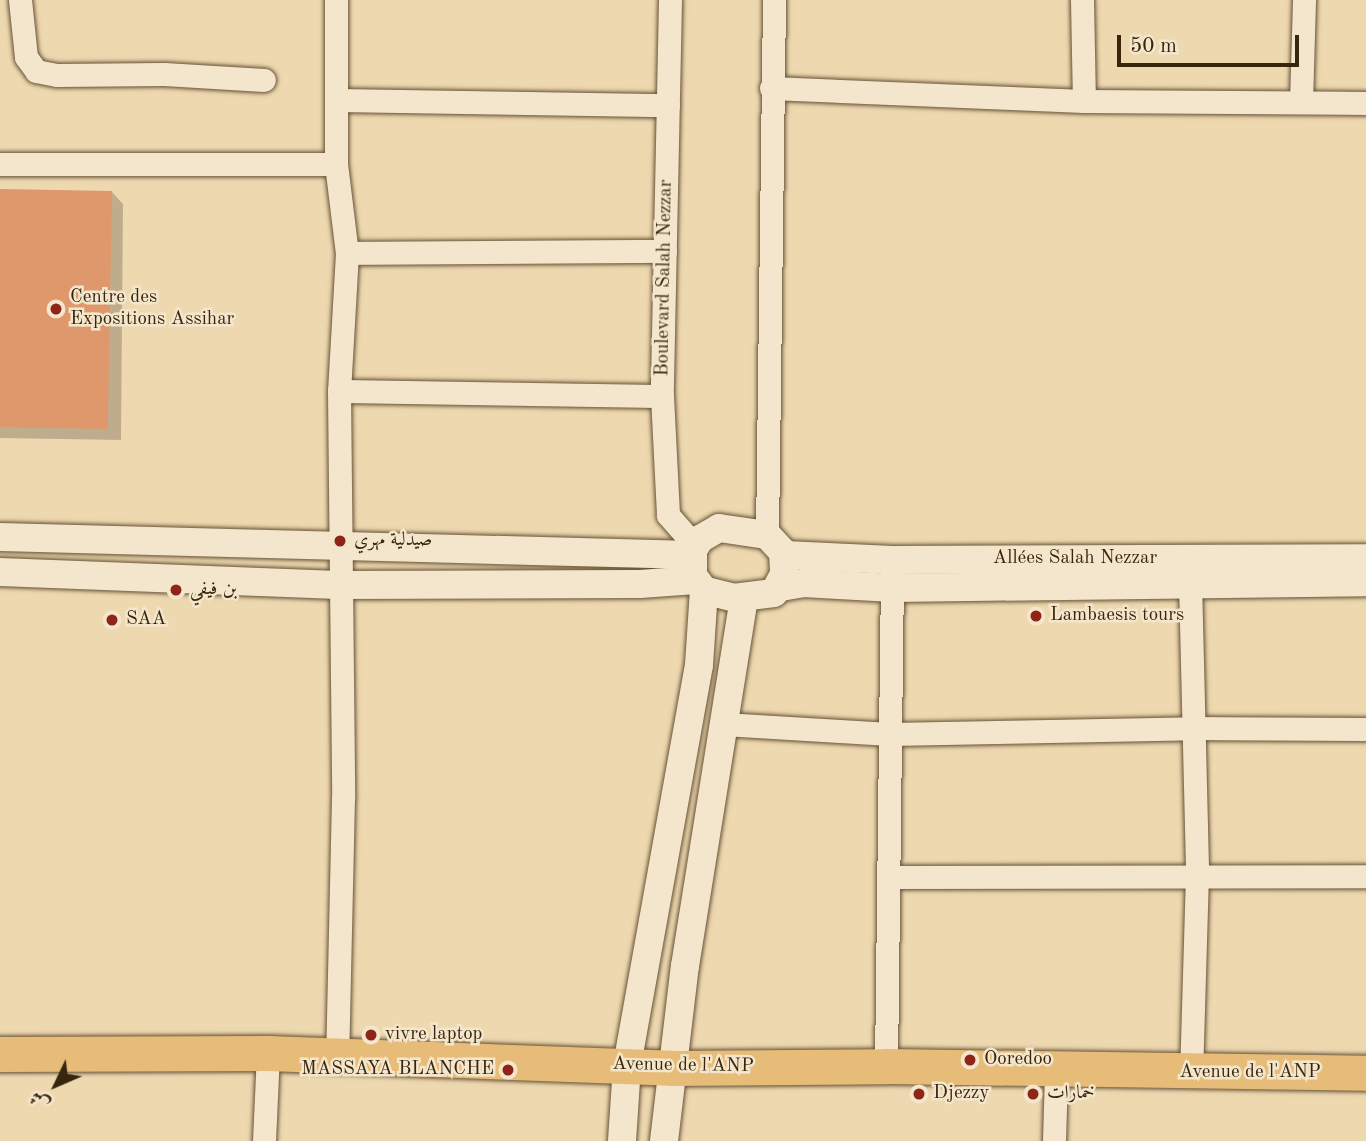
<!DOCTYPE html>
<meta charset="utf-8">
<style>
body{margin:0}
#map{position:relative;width:1366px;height:1141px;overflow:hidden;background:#eed8b0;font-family:"Old Standard TT",Amiri,serif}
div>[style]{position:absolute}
.shadow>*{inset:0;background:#0003}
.building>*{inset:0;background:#de986c;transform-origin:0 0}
.roads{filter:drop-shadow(0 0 2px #665235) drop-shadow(0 0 2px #665235)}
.minor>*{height:23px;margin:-11.5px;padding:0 11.5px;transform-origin:11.5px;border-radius:11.5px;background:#f4e6cc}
.tertiary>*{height:28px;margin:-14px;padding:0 14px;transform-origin:14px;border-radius:14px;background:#f4e6cc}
.primary>*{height:35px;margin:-17.5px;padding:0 17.5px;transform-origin:17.5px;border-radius:17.5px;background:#e7bc78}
.dots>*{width:19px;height:19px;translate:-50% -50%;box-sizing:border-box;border:4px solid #f4e6cc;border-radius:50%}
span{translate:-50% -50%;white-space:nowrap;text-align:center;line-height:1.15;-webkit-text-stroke:5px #f4e6cc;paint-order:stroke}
.street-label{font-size:19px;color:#38260c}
.poi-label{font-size:19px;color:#38260c}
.left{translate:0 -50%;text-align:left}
.right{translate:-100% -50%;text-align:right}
.north{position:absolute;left:21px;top:1050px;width:70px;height:70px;-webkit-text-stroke:5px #f4e6cc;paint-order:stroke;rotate:226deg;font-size:19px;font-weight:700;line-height:28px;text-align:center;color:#38260c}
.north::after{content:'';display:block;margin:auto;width:24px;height:32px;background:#38260c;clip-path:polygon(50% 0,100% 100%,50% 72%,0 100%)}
.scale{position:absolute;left:1117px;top:35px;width:182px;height:32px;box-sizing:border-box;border:4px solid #38260c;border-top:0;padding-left:9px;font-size:21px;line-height:24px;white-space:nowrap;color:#38260c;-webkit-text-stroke:5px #f4e6cc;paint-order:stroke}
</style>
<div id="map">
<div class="shadow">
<div style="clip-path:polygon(0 190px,112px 192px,123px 204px,121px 440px,0 438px)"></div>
</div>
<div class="building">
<div style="left:0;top:189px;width:112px;height:238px;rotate:1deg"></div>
</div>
<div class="roads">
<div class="minor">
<div style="left:20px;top:0;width:57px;rotate:84deg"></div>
<div style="left:26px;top:57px;width:17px;rotate:54deg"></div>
<div style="left:36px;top:71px;width:21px;rotate:11deg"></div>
<div style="left:57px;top:75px;width:107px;rotate:-0.5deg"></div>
<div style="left:164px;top:74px;width:100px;rotate:3.4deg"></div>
<div style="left:336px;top:0;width:164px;rotate:90deg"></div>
<div style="left:336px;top:164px;width:90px;rotate:83deg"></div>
<div style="left:347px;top:253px;width:138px;rotate:93.3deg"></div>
<div style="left:339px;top:391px;width:407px;rotate:89.4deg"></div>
<div style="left:343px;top:798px;width:257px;rotate:91.3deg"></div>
<div style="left:670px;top:0;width:396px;rotate:91.2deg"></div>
<div style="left:662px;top:396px;width:119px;rotate:87.1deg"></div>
<div style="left:668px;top:515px;width:41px;rotate:48.9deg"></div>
<div style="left:1082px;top:0;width:101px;rotate:88.9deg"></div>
<div style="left:771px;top:88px;width:313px;rotate:2.4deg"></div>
<div style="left:1084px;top:101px;width:282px;rotate:0.4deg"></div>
<div style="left:337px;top:100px;width:331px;rotate:0.9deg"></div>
<div style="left:1301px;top:102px;width:102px;rotate:-88.3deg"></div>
<div style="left:0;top:164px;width:336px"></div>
<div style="left:347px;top:253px;width:318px;rotate:-0.4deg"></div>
<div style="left:339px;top:391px;width:323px;rotate:0.9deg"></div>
<div style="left:767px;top:535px;width:535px;rotate:-89.25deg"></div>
<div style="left:1190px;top:581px;width:293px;rotate:88.6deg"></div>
<div style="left:1197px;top:874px;width:198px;rotate:91.7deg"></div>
<div style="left:723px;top:724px;width:167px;rotate:3.4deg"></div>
<div style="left:890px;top:734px;width:305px;rotate:-1.1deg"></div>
<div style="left:1195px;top:728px;width:171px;rotate:0.3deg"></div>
<div style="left:892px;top:877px;width:474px;rotate:-0.1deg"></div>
<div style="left:886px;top:1066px;width:492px;rotate:-89.3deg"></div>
<div style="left:264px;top:1141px;width:88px;rotate:-87.4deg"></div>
<div style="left:1054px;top:1141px;width:69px;rotate:-88.3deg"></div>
</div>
<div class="tertiary">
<div style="left:719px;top:528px;width:49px;rotate:8.3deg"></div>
<div style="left:767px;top:535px;width:23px;rotate:47deg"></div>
<div style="left:783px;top:552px;width:22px;rotate:87deg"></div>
<div style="left:784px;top:574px;width:21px;rotate:118deg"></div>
<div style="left:774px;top:593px;width:39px;rotate:173deg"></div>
<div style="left:735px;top:598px;width:32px;rotate:-166deg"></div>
<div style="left:704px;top:590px;width:18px;rotate:-128deg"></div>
<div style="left:693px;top:576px;width:26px;rotate:-90deg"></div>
<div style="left:693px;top:550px;width:13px;rotate:-58deg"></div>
<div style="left:700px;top:539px;width:22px;rotate:-30deg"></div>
<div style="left:0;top:537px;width:692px;rotate:1.49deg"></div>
<div style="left:785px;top:555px;width:107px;rotate:2.7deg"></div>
<div style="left:892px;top:560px;width:474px;rotate:-0.2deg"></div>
<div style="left:0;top:572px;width:338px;rotate:2.2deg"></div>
<div style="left:338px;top:585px;width:302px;rotate:-0.2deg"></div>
<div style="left:640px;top:584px;width:56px;rotate:-4.1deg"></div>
<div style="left:781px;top:587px;width:22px;rotate:-10deg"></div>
<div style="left:803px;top:583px;width:90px;rotate:3.2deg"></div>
<div style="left:893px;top:588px;width:473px;rotate:-0.7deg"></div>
<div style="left:622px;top:1141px;width:76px;rotate:-86.2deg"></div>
<div style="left:627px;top:1065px;width:406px;rotate:-79.8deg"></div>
<div style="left:699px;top:665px;width:75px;rotate:-86.2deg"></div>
<div style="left:664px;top:1141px;width:176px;rotate:-83.2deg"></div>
<div style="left:685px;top:966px;width:373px;rotate:-80.9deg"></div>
</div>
<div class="primary">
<div style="left:0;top:1054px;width:268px;rotate:-0.2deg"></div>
<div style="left:268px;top:1053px;width:404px;rotate:2.1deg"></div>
<div style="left:672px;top:1068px;width:214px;rotate:-0.5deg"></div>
<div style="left:886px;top:1066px;width:480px;rotate:0.8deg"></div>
</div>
</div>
<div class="dots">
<div style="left:56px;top:309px;background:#8f2418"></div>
<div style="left:340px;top:541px;background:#8f2418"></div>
<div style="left:176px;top:590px;background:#8f2418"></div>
<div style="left:1036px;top:616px;background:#8f2418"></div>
<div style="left:112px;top:620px;background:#8f2418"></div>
<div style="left:371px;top:1035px;background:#8f2418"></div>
<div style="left:970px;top:1060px;background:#8f2418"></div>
<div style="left:508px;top:1070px;background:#8f2418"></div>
<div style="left:919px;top:1094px;background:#8f2418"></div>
<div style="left:1033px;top:1094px;background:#8f2418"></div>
</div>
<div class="street-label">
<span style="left:665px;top:278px;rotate:-89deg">Boulevard Salah Nezzar</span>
<span style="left:1075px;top:559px">Allées Salah Nezzar</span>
<span style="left:683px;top:1066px;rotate:1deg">Avenue de l'ANP</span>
<span style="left:1250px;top:1073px">Avenue de l'ANP</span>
</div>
<div class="poi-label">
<span class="left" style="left:70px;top:309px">Centre des<br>Expositions Assihar</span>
<span class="left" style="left:354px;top:541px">صيدلية مهري</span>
<span class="left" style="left:190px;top:590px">بن فيفي</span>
<span class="left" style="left:1050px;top:616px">Lambaesis tours</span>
<span class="left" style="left:126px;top:620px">SAA</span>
<span class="left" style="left:385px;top:1035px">vivre laptop</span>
<span class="left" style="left:984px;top:1060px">Ooredoo</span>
<span class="right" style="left:494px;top:1070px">MASSAYA BLANCHE</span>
<span class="left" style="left:933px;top:1094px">Djezzy</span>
<span class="left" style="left:1047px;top:1094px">خمارات</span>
</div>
<div class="north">ش</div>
<div class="scale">50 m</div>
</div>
